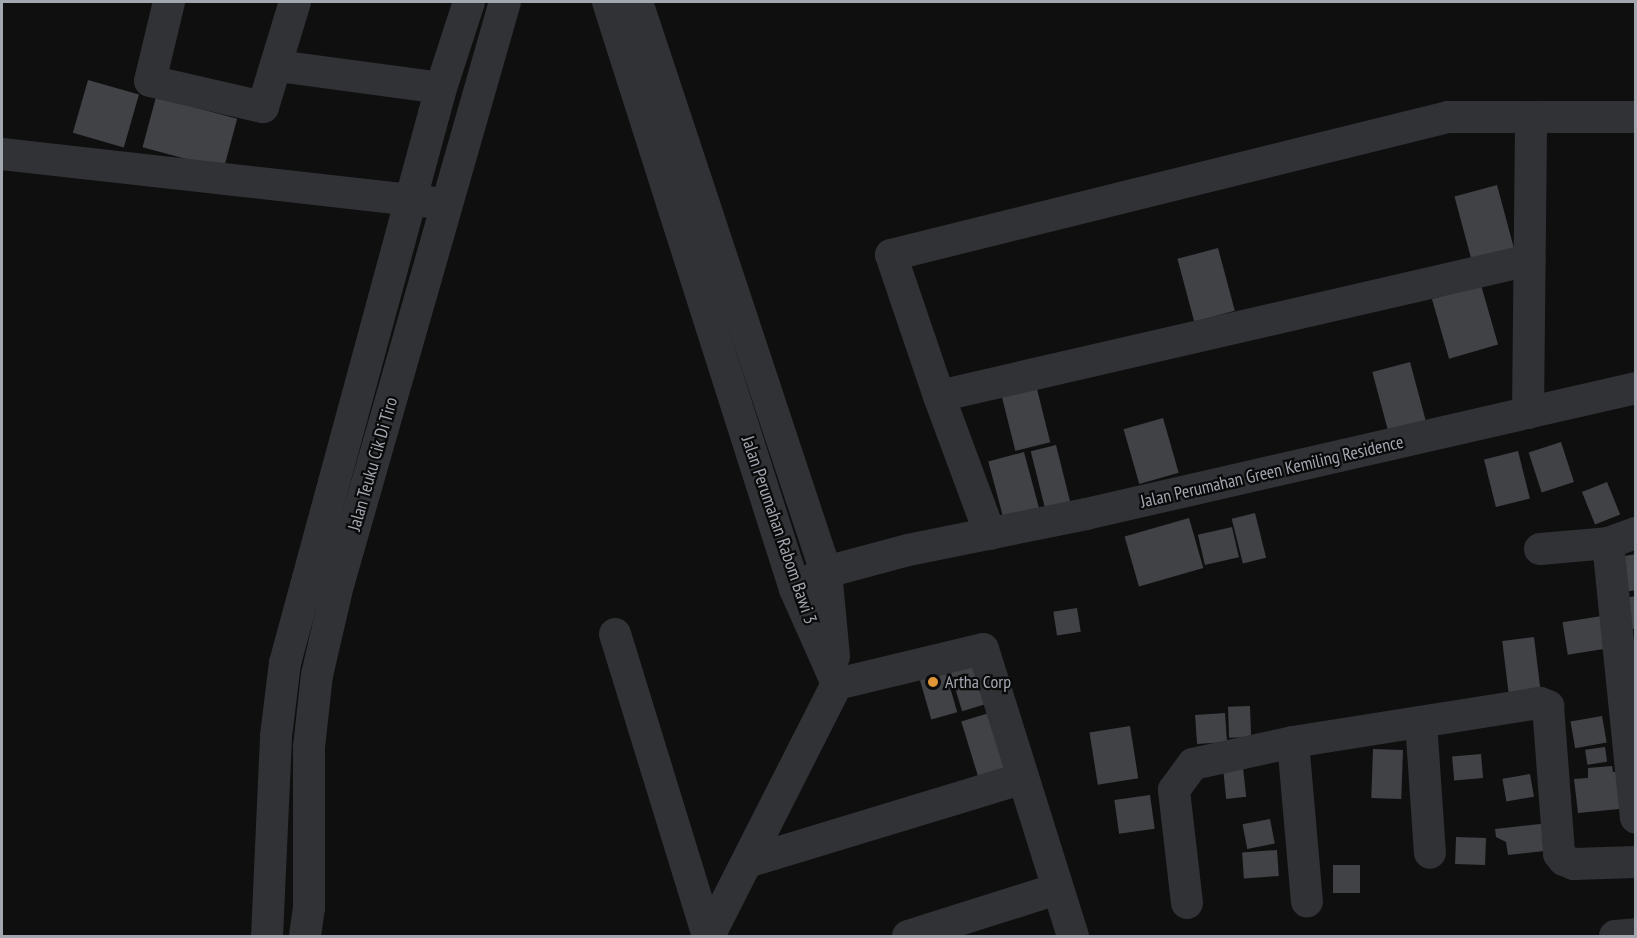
<!DOCTYPE html>
<style>
body{margin:0}
#map{position:relative;width:1637px;height:938px;overflow:hidden;background:#0f0f10;font-family:"PT Sans Narrow",sans-serif}
div>[style]{position:absolute}
.building>*{inset:0;background:#414246;transform-origin:0 0}
.street>*{height:32px;margin:-16px;padding:0 16px;transform-origin:16px;border-radius:16px;background:#313235}
.dots>*{width:16px;height:16px;translate:-50% -50%;box-sizing:border-box;border:3px solid #0a0a0b;border-radius:50%}
span{translate:-50% -50%;white-space:nowrap;text-align:center;line-height:1.15;-webkit-text-stroke:4.5px #0a0a0b;paint-order:stroke}
.street-label{font-size:18px;color:#a2a7b0}
.poi-label{font-size:18px;color:#a2a7b0}
.left{translate:0 -50%;text-align:left}
.frame{position:absolute;inset:0;border:3px solid #a2a7b0;pointer-events:none}
</style>
<div id="map">
<div class="building">
<div style="left:88px;top:80px;width:53px;height:55px;rotate:16deg"></div>
<div style="left:156px;top:97px;width:84px;height:52px;rotate:15deg"></div>
<div style="left:1497px;top:185px;width:66px;height:44px;rotate:75deg"></div>
<div style="left:1218px;top:248px;width:65px;height:42px;rotate:75deg"></div>
<div style="left:1481px;top:285px;width:62px;height:51px;rotate:74deg"></div>
<div style="left:1410px;top:362px;width:63px;height:39px;rotate:75deg"></div>
<div style="left:1035px;top:381px;width:63px;height:36px;rotate:76deg"></div>
<div style="left:1163px;top:418px;width:57px;height:41px;rotate:74deg"></div>
<div style="left:1561px;top:442px;width:42px;height:34px;rotate:72deg"></div>
<div style="left:1056px;top:445px;width:59px;height:26px;rotate:76deg"></div>
<div style="left:1518px;top:451px;width:49px;height:35px;rotate:76deg"></div>
<div style="left:1024px;top:452px;width:61px;height:37px;rotate:75deg"></div>
<div style="left:1607px;top:482px;width:35px;height:27px;rotate:68deg"></div>
<div style="left:1255px;top:513px;width:46px;height:24px;rotate:76deg"></div>
<div style="left:1189px;top:518px;width:52px;height:67px;rotate:74deg"></div>
<div style="left:1232px;top:527px;width:31px;height:35px;rotate:77deg"></div>
<div style="clip-path:polygon(1636px 554px,1636px 590px,1625px 592px,1619px 557px)"></div>
<div style="clip-path:polygon(1636px 596px,1636px 629px,1631px 629px,1625px 598px)"></div>
<div style="left:1077px;top:608px;width:24px;height:24px;rotate:81deg"></div>
<div style="left:1608px;top:615px;width:33px;height:46px;rotate:81deg"></div>
<div style="left:1534px;top:637px;width:58px;height:32px;rotate:83deg"></div>
<div style="left:972px;top:658px;width:48px;height:25px;rotate:73deg"></div>
<div style="left:944px;top:666px;width:48px;height:27px;rotate:74deg"></div>
<div style="left:1250px;top:706px;width:31px;height:22px;rotate:88deg"></div>
<div style="left:989px;top:713px;width:61px;height:29px;rotate:73deg"></div>
<div style="left:1225px;top:713px;width:29px;height:30px;rotate:86deg"></div>
<div style="left:1602px;top:716px;width:27px;height:32px;rotate:80deg"></div>
<div style="left:1130px;top:726px;width:53px;height:41px;rotate:81deg"></div>
<div style="left:1605px;top:747px;width:15px;height:20px;rotate:82deg"></div>
<div style="left:1373px;top:749px;width:30px;height:49px;rotate:2deg"></div>
<div style="left:1481px;top:754px;width:24px;height:29px;rotate:85deg"></div>
<div style="clip-path:polygon(1612px 766px,1613px 772px,1625px 771px,1629px 808px,1578px 813px,1574px 779px,1588px 778px,1588px 768px)"></div>
<div style="left:1243px;top:767px;width:30px;height:20px;rotate:84deg"></div>
<div style="left:1530px;top:774px;width:23px;height:28px;rotate:80deg"></div>
<div style="left:1150px;top:795px;width:34px;height:36px;rotate:82deg"></div>
<div style="left:1270px;top:819px;width:25px;height:28px;rotate:79deg"></div>
<div style="clip-path:polygon(1549px 823px,1551px 836px,1542px 837px,1544px 851px,1508px 855px,1506px 842px,1496px 837px,1495px 829px)"></div>
<div style="left:1456px;top:837px;width:30px;height:27px;rotate:2deg"></div>
<div style="left:1277px;top:850px;width:26px;height:35px;rotate:86deg"></div>
<div style="left:1333px;top:865px;width:27px;height:28px"></div>
</div>
<div class="street">
<div style="left:169px;top:2px;width:81px;rotate:103.5deg"></div>
<div style="left:150px;top:81px;width:116px;rotate:13deg"></div>
<div style="left:263px;top:107px;width:110px;rotate:-73.1deg"></div>
<div style="left:608px;top:2px;width:616px;rotate:72.33deg"></div>
<div style="left:795px;top:589px;width:104px;rotate:66.1deg"></div>
<div style="left:637px;top:2px;width:601px;rotate:71.66deg"></div>
<div style="left:826px;top:572px;width:85px;rotate:84.6deg"></div>
<div style="left:278px;top:66px;width:164px;rotate:7.7deg"></div>
<div style="left:2px;top:154px;width:431px;rotate:6.4deg"></div>
<div style="left:939px;top:396px;width:149px;rotate:-108.8deg"></div>
<div style="left:891px;top:255px;width:574px;rotate:-13.92deg"></div>
<div style="left:1448px;top:117px;width:188px"></div>
<div style="left:1528px;top:413px;width:296px;rotate:-89.4deg"></div>
<div style="left:990px;top:534px;width:147px;rotate:-110.3deg"></div>
<div style="left:939px;top:396px;width:606px;rotate:-12.96deg"></div>
<div style="left:1608px;top:543px;width:30px;rotate:-20deg"></div>
<div style="left:1540px;top:549px;width:68px;rotate:-5deg"></div>
<div style="left:1608px;top:543px;width:276px;rotate:84.2deg"></div>
<div style="left:795px;top:589px;width:35px;rotate:-29deg"></div>
<div style="left:826px;top:572px;width:85px;rotate:-15deg"></div>
<div style="left:908px;top:550px;width:182px;rotate:-11.4deg"></div>
<div style="left:1086px;top:514px;width:564px;rotate:-12.9deg"></div>
<div style="left:615px;top:634px;width:316px;rotate:72.9deg"></div>
<div style="left:1421px;top:722px;width:131px;rotate:86.1deg"></div>
<div style="left:1293px;top:742px;width:160px;rotate:85deg"></div>
<div style="left:747px;top:862px;width:288px;rotate:-16.9deg"></div>
<div style="left:1187px;top:903px;width:114px;rotate:-96.6deg"></div>
<div style="left:1174px;top:790px;width:32px;rotate:-54deg"></div>
<div style="left:1193px;top:764px;width:102px;rotate:-12.4deg"></div>
<div style="left:1293px;top:742px;width:250px;rotate:-9deg"></div>
<div style="left:1540px;top:703px;width:9px;rotate:21deg"></div>
<div style="left:1548px;top:706px;width:148px;rotate:85.7deg"></div>
<div style="left:1559px;top:854px;width:8px;rotate:50deg"></div>
<div style="left:1564px;top:860px;width:11px;rotate:22deg"></div>
<div style="left:1574px;top:864px;width:62px;rotate:-1.8deg"></div>
<div style="left:267px;top:936px;width:200px;rotate:-87.4deg"></div>
<div style="left:276px;top:736px;width:74px;rotate:-83deg"></div>
<div style="left:285px;top:663px;width:596px;rotate:-74.82deg"></div>
<div style="left:441px;top:88px;width:90px;rotate:-72deg"></div>
<div style="left:305px;top:936px;width:28px;rotate:-82deg"></div>
<div style="left:309px;top:908px;width:161px;rotate:-90deg"></div>
<div style="left:309px;top:747px;width:72px;rotate:-83.7deg"></div>
<div style="left:317px;top:675px;width:92px;rotate:-76.9deg"></div>
<div style="left:338px;top:585px;width:606px;rotate:-74.02deg"></div>
<div style="left:709px;top:936px;width:283px;rotate:-63.1deg"></div>
<div style="left:837px;top:684px;width:150px;rotate:-13.5deg"></div>
<div style="left:983px;top:649px;width:301px;rotate:72.6deg"></div>
<div style="left:908px;top:936px;width:156px;rotate:-17.5deg"></div>
<div style="left:1615px;top:936px;width:21px;rotate:-5deg"></div>
</div>
<div class="dots">
<div style="left:933px;top:682px;background:#e09638"></div>
</div>
<div class="street-label">
<span style="left:373px;top:464px;rotate:-74deg">Jalan Teuku Cik Di Tiro</span>
<span style="left:1272px;top:472px;rotate:-13deg">Jalan Perumahan Green Kemiling Residence</span>
<span style="left:779px;top:530px;rotate:71deg">Jalan Perumahan Rabom Bawi 3</span>
</div>
<div class="poi-label">
<span class="left" style="left:945px;top:682px">Artha Corp</span>
</div>
<div class="frame"></div>
</div>
